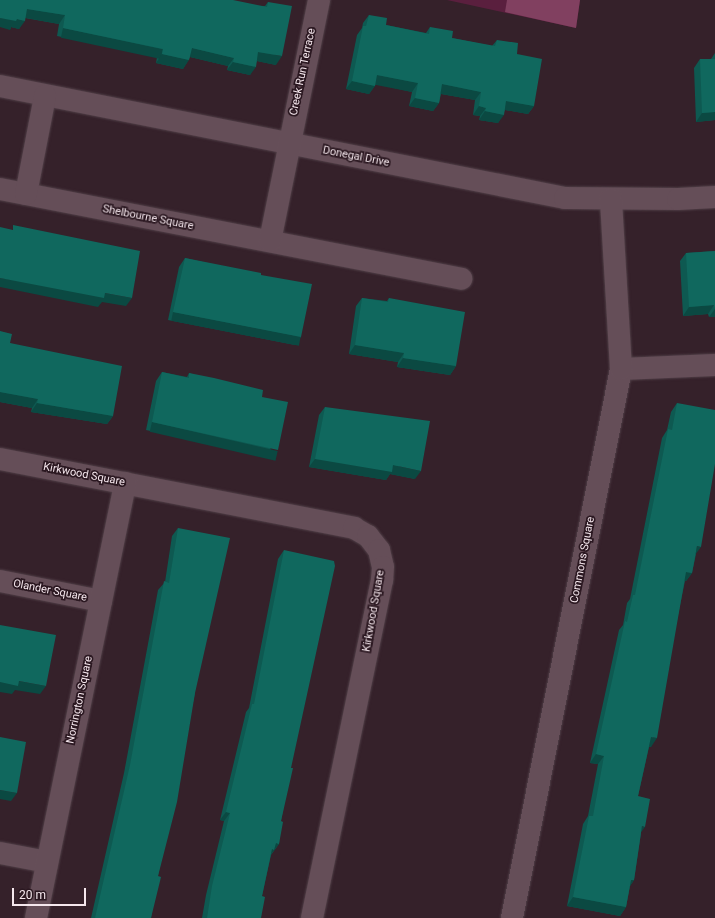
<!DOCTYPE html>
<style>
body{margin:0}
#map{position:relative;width:715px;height:918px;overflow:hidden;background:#35212a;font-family:Roboto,sans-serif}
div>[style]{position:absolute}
.green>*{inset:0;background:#5a1f3e}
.forest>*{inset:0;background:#814060}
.roads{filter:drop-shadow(0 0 1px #503f47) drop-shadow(0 0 1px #503f47)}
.minor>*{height:22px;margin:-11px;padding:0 11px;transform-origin:11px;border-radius:11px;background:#654e58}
.wall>*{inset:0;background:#0e5951}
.shaded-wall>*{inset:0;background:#0b4942;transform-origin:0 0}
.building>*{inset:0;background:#10685e}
span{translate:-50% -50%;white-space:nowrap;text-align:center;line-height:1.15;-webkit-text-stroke:3.5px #2b1821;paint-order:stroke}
.street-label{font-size:11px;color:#f5e7ed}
.scale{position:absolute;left:12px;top:888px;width:74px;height:18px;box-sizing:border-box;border:2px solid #f5e7ed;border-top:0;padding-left:5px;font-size:12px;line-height:14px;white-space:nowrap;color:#f5e7ed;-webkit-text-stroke:3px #2b1821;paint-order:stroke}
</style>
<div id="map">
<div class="green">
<div style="clip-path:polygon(447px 0,580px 0,576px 28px)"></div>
</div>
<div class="forest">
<div style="clip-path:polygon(507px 0,580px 0,576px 28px,505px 12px)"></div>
</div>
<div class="roads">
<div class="minor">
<div style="left:0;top:86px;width:576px;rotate:11.21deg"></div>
<div style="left:565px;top:198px;width:113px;rotate:0.5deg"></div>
<div style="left:678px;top:199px;width:37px;rotate:-3deg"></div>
<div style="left:0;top:189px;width:470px;rotate:11deg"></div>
<div style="left:26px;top:194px;width:100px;rotate:-79deg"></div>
<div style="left:270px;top:241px;width:246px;rotate:-78.5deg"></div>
<div style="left:621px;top:369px;width:94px;rotate:-2.4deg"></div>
<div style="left:0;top:459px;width:361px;rotate:11deg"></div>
<div style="left:354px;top:528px;width:16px;rotate:30deg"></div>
<div style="left:368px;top:536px;width:18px;rotate:52deg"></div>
<div style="left:379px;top:550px;width:17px;rotate:77deg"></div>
<div style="left:383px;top:567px;width:13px;rotate:94deg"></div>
<div style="left:382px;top:580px;width:345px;rotate:101.7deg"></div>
<div style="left:0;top:581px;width:103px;rotate:11.2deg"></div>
<div style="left:0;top:853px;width:48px;rotate:10.8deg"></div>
<div style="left:36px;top:918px;width:444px;rotate:-78.4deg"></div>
<div style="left:512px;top:918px;width:560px;rotate:-78.77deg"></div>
<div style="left:621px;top:369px;width:170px;rotate:-93.4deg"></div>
</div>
</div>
<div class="wall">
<div style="clip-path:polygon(0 0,265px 6px,268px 2px,276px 65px,257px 61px,250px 75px,227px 70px,228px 66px,190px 57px,183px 69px,156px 63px,157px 57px,57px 36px,59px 24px,25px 18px,19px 29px,11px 27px,10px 30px)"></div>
<div style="clip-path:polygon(369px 15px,386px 25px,426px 33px,430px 27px,452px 38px,492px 46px,497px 40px,517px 54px,534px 106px,528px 114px,505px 110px,498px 123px,479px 120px,480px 116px,473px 115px,475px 100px,441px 94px,439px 103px,433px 111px,409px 106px,412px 92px,376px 84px,369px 94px,346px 89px,357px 35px,362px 28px,363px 23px)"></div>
<div style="clip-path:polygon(715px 53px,715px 120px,696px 122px,694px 68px,700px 59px,711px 59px)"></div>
<div style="clip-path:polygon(715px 251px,715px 317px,709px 317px,708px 314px,683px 316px,680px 261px,686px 253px)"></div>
<div style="clip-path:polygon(185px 258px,261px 275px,301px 337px,295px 345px,168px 320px,179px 267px)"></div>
<div style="clip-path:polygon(362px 298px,387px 301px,389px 298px,456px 366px,450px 375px,397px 367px,398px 362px,349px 354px,356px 306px)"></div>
<div style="clip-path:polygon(0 331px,10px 343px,113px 416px,107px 424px,31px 412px,32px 408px,0 402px)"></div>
<div style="clip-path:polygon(162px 372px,187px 377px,189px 373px,262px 397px,272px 458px,146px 430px,156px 381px)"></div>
<div style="clip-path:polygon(677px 403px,696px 554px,692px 573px,686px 581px,685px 581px,651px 747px,649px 747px,638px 796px,641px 833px,634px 880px,630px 886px,626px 907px,620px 916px,567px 906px,583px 824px,588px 816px,598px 764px,590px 763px,619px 630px,623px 625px,627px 603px,630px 599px,662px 438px,667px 430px,671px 412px)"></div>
<div style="clip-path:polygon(325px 407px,415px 479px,390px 474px,386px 480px,309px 467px,319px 415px)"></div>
<div style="clip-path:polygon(178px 528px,195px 693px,158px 876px,151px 918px,91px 918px,124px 773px,158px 590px,165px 582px,172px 536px)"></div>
<div style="clip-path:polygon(284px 550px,291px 768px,281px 821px,279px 844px,271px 855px,262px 896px,261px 918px,202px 918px,206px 895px,224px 821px,220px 820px,246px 712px,249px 708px,278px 559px)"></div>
</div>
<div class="shaded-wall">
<div style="clip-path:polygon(27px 9px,65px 15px,59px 24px,21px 17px)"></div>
<div style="clip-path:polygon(0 18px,17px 19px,25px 21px,19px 29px,11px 27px,10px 30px,0 27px)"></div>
<div style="left:63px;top:28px;width:102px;height:10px;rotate:12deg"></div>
<div style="clip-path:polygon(192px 48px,234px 58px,228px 66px,186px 56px)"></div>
<div style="clip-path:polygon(258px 52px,282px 56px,276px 65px,252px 60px)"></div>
<div style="clip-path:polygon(162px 54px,189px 60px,183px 69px,156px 63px)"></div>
<div style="clip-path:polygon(233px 62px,256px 67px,250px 75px,227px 70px)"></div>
<div style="clip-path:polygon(377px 75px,418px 83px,412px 92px,371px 84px)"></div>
<div style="clip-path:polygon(352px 81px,375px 86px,369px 94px,346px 89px)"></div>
<div style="clip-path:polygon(442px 84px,481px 92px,475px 100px,436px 93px)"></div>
<div style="clip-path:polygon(415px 98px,439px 103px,433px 111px,409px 106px)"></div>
<div style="clip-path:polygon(506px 101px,534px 106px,528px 114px,500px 109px)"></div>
<div style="clip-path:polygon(479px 106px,486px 108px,480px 116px,473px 115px)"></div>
<div style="clip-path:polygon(485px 111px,504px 115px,498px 123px,479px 120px)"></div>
<div style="clip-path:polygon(715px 112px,715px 120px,696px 122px,702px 113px)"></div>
<div style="clip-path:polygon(0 278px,105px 293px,132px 298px,126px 306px,102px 302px,98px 307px,0 287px)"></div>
<div style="clip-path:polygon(714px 305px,708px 314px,683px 316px,689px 307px)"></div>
<div style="clip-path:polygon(715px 309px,715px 317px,709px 317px)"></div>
<div style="left:173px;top:312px;width:130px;height:9px;rotate:11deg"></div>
<div style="clip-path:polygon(355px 345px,404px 353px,398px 362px,349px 354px)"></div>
<div style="clip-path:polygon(403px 358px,456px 366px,450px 375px,397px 367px)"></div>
<div style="clip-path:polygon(0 392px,38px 399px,32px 408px,0 402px)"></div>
<div style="clip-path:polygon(37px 403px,113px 416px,107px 424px,31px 412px)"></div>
<div style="left:152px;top:422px;width:129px;height:10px;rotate:13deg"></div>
<div style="clip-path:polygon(315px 459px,393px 465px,421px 471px,415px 479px,390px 474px,386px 480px,309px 467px)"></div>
<div style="clip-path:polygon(697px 546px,701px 547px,695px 555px)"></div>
<div style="clip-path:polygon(686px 572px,692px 573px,686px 581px,680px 580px)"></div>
<div style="clip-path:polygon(19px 681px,46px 686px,40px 694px,15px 690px,12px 694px,0 692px,0 682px)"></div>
<div style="clip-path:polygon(651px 737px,657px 738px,651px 747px,645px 746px)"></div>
<div style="clip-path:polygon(596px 754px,604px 756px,598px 764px,590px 763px)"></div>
<div style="clip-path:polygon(0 790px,17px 793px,11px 801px,0 799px)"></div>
<div style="clip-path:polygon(226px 812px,230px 813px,224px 821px,220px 820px)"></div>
<div style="clip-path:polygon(642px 826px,645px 827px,639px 835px)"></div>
<div style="clip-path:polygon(276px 843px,279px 844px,268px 858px,266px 858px)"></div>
<div style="clip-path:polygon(631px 880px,634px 880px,628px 889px)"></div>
<div style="clip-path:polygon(573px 897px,626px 907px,620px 916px,567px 906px)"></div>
</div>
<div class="building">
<div style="clip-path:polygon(0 0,233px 0,267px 7px,268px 2px,292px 6px,282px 56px,258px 52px,256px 67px,233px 62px,234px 58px,192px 48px,189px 60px,162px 54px,163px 49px,63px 28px,65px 15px,27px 9px,25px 21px,17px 19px,16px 21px,0 18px)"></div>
<div style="clip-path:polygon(369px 15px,387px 18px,386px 25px,429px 34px,430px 27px,453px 31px,452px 38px,495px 46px,497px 40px,518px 43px,517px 54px,542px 59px,534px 106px,506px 101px,504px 115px,485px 111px,486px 108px,479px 106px,481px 92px,442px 84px,439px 103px,415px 98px,418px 83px,377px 75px,375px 86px,352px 81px,363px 26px,366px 26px)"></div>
<div style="clip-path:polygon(700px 59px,715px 59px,715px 112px,702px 113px)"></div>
<div style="clip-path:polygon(13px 225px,140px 251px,132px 298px,105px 293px,104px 298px,0 278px,0 227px,13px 230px)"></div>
<div style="clip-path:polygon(715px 251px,715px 309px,714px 305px,689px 307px,686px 253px)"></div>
<div style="clip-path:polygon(185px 258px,261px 273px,261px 275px,312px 284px,301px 337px,173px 312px)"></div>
<div style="clip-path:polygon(362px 298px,388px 302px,389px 298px,465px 312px,456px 366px,403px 358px,404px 353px,355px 345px)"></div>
<div style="clip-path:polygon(0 331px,12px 334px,10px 343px,122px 366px,113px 416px,37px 403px,38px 399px,0 392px)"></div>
<div style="clip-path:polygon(162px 372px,189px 378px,189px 373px,214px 378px,263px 390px,262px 397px,288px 402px,278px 450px,152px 422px)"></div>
<div style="clip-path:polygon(677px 403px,715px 410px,715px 464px,701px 547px,697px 546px,692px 573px,686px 572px,657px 738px,651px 737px,638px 796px,650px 799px,645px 827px,642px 826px,634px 880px,631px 880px,626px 907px,573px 897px,589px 816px,593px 816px,604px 756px,596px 754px,625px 621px,627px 622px,633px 595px,635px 595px,668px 429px,672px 430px)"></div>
<div style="clip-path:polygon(325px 407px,430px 421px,421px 471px,393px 465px,392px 472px,315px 459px)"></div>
<div style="clip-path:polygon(178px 528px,230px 538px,195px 693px,177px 802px,158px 876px,161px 877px,151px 918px,95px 918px,130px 765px,164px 581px,169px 583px)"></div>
<div style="clip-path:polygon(284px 550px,334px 561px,335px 566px,291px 768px,293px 768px,281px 821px,283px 822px,279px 844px,276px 843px,274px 850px,272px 849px,262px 896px,265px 897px,261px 918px,207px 918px,212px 886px,230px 813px,226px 812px,252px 704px,254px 704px)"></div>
<div style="clip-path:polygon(0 625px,56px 635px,46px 686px,19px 681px,18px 686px,0 682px)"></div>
<div style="clip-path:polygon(0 737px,26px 742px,17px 793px,0 790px)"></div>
</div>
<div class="street-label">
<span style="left:303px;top:72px;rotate:-78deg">Creek Run Terrace</span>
<span style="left:356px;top:157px;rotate:11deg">Donegal Drive</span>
<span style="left:148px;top:218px;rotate:11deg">Shelbourne Square</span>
<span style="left:84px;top:475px;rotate:11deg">Kirkwood Square</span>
<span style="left:583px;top:560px;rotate:-79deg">Commons Square</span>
<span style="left:50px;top:591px;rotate:11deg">Olander Square</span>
<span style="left:374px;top:611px;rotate:-80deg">Kirkwood Square</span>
<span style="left:80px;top:700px;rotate:-78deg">Norrington Square</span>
</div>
<div class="scale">20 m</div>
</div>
